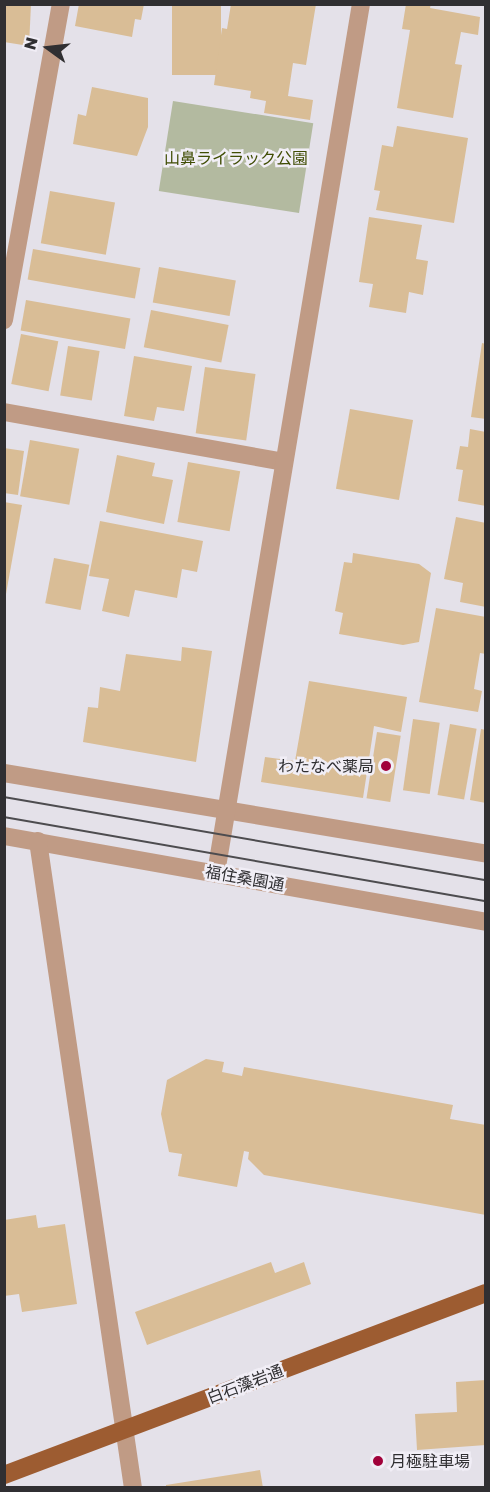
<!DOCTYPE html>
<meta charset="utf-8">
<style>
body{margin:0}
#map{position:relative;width:490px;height:1492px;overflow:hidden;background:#e4e1e9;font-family:"Golos Text","Noto Sans JP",sans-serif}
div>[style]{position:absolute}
.green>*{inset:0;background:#b3baa0;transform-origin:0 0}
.building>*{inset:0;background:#d9bd96;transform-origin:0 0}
.minor>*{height:18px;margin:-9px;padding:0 9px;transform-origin:9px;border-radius:9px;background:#c09b85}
.major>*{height:18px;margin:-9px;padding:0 9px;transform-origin:9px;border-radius:9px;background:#9d5c31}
.tram>*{height:1.5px;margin:-0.75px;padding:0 0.75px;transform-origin:0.75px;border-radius:0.75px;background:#4d4c4f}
.dots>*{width:16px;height:16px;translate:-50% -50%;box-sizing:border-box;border:3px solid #f1eef6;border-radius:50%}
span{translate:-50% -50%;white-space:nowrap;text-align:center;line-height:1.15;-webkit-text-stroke:5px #f1eef6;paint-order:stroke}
.park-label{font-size:16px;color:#404d04}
.poi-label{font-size:16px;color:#302f32}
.right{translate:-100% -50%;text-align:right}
.left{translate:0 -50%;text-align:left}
.street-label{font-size:16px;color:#302f32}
.frame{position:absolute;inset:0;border:6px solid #302f32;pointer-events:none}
.north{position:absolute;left:18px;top:18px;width:60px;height:60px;-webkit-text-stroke:4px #f1eef6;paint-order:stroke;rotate:285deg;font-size:16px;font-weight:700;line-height:24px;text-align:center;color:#302f32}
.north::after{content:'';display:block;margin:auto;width:21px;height:27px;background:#302f32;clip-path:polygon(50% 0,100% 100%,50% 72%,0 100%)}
</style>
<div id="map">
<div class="green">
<div style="left:173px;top:101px;width:142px;height:91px;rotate:9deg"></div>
</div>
<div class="building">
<div style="clip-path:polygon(4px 4px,31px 4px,29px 46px,4px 42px)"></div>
<div style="clip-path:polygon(79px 4px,144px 4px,141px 20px,135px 19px,132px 37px,75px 26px)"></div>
<div style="left:172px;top:4px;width:49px;height:71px"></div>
<div style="clip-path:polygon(231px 4px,316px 4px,306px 65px,293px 63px,288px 96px,313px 100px,310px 120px,264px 113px,266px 101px,250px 98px,251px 91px,214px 85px,222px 28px,227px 29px)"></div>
<div style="clip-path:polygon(406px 4px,431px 4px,430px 8px,480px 17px,478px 35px,461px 32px,455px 64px,462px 65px,453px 118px,397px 108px,410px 30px,402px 29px)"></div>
<div style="clip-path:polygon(92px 87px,148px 98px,148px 127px,137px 156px,73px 144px,78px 114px,86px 116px)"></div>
<div style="clip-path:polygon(397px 126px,468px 138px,454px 223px,376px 210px,380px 191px,374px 190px,382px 145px,393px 147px)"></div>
<div style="left:50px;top:191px;width:66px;height:53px;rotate:10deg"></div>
<div style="clip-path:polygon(369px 217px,422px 225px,416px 259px,428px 261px,423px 295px,409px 292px,406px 313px,369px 307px,373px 284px,359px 282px)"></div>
<div style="left:33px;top:249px;width:109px;height:31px;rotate:10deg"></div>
<div style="left:159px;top:267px;width:78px;height:36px;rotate:10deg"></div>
<div style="left:26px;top:300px;width:106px;height:31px;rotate:10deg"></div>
<div style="left:151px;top:310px;width:79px;height:38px;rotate:11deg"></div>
<div style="left:21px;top:334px;width:38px;height:51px;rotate:11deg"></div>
<div style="clip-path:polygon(482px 343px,486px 344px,486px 419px,471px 417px)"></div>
<div style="left:68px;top:346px;width:32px;height:50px;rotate:9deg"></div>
<div style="clip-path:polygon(134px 356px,192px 366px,184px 411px,157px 407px,154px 421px,124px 416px)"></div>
<div style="left:205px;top:367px;width:51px;height:67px;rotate:8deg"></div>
<div style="left:350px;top:409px;width:64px;height:81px;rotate:10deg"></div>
<div style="clip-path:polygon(470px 429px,486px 432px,486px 506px,458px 501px,463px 470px,456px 469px,460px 446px,468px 447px)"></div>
<div style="left:30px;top:440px;width:50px;height:57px;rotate:10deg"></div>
<div style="clip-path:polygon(4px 448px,24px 451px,18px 495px,4px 493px)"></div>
<div style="clip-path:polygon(117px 455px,155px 463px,152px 476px,173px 480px,164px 524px,106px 512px)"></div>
<div style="left:188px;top:462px;width:53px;height:61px;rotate:10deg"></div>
<div style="clip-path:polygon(4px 502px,22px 505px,6px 594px,4px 594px)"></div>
<div style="clip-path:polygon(456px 517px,486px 523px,486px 607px,460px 602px,463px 583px,444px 579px)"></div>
<div style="clip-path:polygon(100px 521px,203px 541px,197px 572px,182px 569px,177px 598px,135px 590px,129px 617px,102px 611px,109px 579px,89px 576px)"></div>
<div style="clip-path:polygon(353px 553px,419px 564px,431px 573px,419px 642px,403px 645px,339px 634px,343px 613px,335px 611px,344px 562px,352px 563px)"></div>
<div style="left:54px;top:558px;width:36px;height:46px;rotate:11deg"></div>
<div style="clip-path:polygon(436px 608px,486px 617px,486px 654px,480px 653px,474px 689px,482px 691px,478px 712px,419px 702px)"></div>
<div style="clip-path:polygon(182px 647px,212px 651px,196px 762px,83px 742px,88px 707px,98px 708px,100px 687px,120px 691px,126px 654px,181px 661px)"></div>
<div style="clip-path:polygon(309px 681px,407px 697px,401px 732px,374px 726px,363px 798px,261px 782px,265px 757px,295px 761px)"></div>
<div style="left:413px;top:719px;width:27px;height:72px;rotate:8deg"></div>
<div style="left:450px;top:724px;width:27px;height:72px;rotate:10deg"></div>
<div style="clip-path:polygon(481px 729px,486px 730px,486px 803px,470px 800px)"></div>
<div style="left:377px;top:732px;width:24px;height:67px;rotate:9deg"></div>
<div style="clip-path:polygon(206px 1059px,224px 1062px,222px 1072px,242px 1076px,244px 1067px,453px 1105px,450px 1119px,486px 1125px,486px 1215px,264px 1175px,248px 1159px,249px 1152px,244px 1151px,237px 1187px,178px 1176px,182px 1154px,169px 1152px,161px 1114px,167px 1080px)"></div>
<div style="clip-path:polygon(36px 1215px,38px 1228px,65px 1224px,77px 1304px,22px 1312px,19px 1294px,4px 1296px,4px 1220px)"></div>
<div style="clip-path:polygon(271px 1262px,275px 1273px,304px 1262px,311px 1284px,147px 1345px,135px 1312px)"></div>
<div style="clip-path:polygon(486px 1380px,486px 1445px,417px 1450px,415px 1414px,457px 1412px,456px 1382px)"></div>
<div style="clip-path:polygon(260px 1470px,263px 1488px,166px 1488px,166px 1485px)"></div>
</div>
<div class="minor">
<div style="left:4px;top:320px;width:321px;rotate:-79.8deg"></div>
<div style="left:4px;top:412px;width:284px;rotate:10.1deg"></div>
<div style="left:4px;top:773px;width:489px;rotate:9.5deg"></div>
<div style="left:4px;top:836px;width:490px;rotate:10.1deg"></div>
<div style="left:38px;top:841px;width:654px;rotate:81.65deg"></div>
<div style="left:216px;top:873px;width:881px;rotate:-80.53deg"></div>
</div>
<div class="major">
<div style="left:4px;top:1475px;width:515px;rotate:-20.69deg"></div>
</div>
<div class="tram">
<div style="left:4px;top:797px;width:489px;rotate:9.8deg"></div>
<div style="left:4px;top:817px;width:489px;rotate:9.9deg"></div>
</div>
<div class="dots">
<div style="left:386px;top:766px;background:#a1013a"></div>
<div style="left:378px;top:1461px;background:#a1013a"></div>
</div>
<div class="park-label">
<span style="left:236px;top:158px">山鼻ライラック公園</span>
</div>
<div class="poi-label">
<span class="right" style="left:374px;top:766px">わたなべ薬局</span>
<span class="left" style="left:390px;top:1461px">月極駐車場</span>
</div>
<div class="street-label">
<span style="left:245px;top:878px;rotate:10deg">福住桑園通</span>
<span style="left:245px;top:1384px;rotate:-21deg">白石藻岩通</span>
</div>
<div class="frame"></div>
<div class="north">N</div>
</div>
